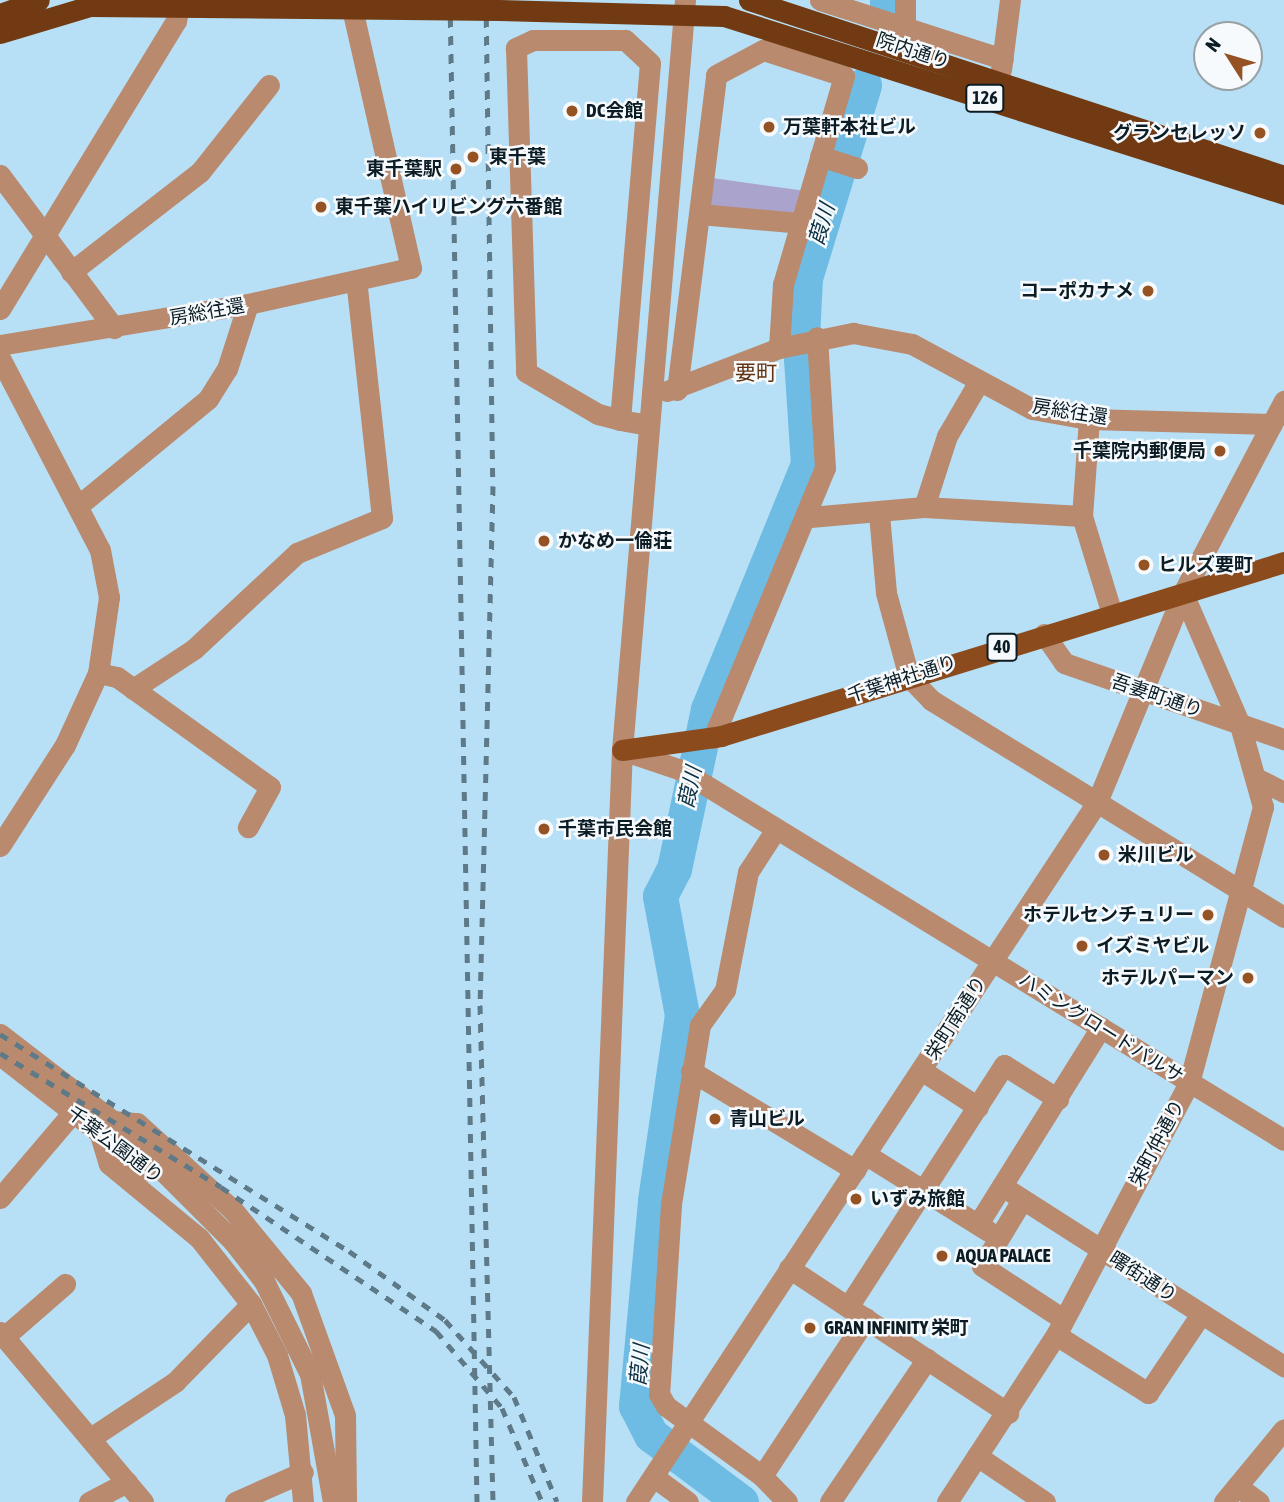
<!DOCTYPE html>
<meta charset="utf-8">
<style>
body{margin:0}
#map{position:relative;width:1284px;height:1502px;overflow:hidden;background:#b7e0f6;font-family:"Asap Condensed","Noto Sans JP",sans-serif}
div>[style]{position:absolute}
.green>*{inset:0;background:#aaa4cd}
.river>*{height:35px;margin:-17.5px;padding:0 17.5px;transform-origin:17.5px;border-radius:17.5px;background:#6ebce3}
.minor>*{height:21px;margin:-10.5px;padding:0 10.5px;transform-origin:10.5px;border-radius:10.5px;background:#b98a6e}
.major>*{height:21px;margin:-10.5px;padding:0 10.5px;transform-origin:10.5px;border-radius:10.5px;background:#8c4b1d}
.highway>*{height:21px;margin:-10.5px;padding:0 10.5px;transform-origin:10.5px;border-radius:10.5px;background:#723a12}
.rail>*{height:5px;margin-top:-2.5px;transform-origin:0;background:repeating-linear-gradient(90deg,#5e7a88 0 9px,transparent 0 18px)}
.highway-bridge>*{height:21px;margin:-10.5px;padding:0 10.5px;transform-origin:10.5px;border-radius:10.5px;background:#723a12}
.dots>*{width:19px;height:19px;translate:-50% -50%;box-sizing:border-box;border:4px solid #f6fafd;border-radius:50%}
span{translate:-50% -50%;white-space:nowrap;text-align:center;line-height:1.15;-webkit-text-stroke:5px #f6fafd;paint-order:stroke}
.shield-label span{padding:2px 5px;background:#f6fafd;border:2px solid;border-radius:5px;-webkit-text-stroke-width:0}
.shield-label{font-size:18px;color:#0c1c24;font-weight:700}
.street-label{font-size:19px;color:#0c1c24}
.poi-label{font-size:19px;color:#0c1c24;font-weight:700}
.left{translate:0 -50%;text-align:left}
.right{translate:-100% -50%;text-align:right}
.water-label{font-size:21px;color:#0c3041;font-style:italic}
.neighbourhood-label{font-size:21px;color:#613312}
.north{position:absolute;left:1193px;top:21px;width:70px;height:70px;box-sizing:border-box;background:#f6fafd;border:2px solid #98a1a6;border-radius:50%;rotate:307deg;font-size:19px;font-weight:700;line-height:28px;text-align:center;color:#0c1c24}
.north::after{content:'';display:block;margin:auto;width:24px;height:32px;background:#955223;clip-path:polygon(50% 0,100% 100%,50% 72%,0 100%)}
</style>
<div id="map">
<div class="green">
<div style="clip-path:polygon(712px 178px,806px 191px,799px 213px,715px 210px,708px 202px)"></div>
</div>
<div class="river">
<div style="left:887px;top:0;width:9px;rotate:90deg"></div>
<div style="left:741px;top:1502px;width:112px;rotate:-143.3deg"></div>
<div style="left:651px;top:1435px;width:33px;rotate:-117deg"></div>
<div style="left:636px;top:1406px;width:207px;rotate:-84.7deg"></div>
<div style="left:655px;top:1200px;width:187px;rotate:-81.7deg"></div>
<div style="left:682px;top:1015px;width:121px;rotate:-100.5deg"></div>
<div style="left:660px;top:896px;width:30px;rotate:-63deg"></div>
<div style="left:674px;top:869px;width:164px;rotate:-78deg"></div>
<div style="left:708px;top:709px;width:265px;rotate:-67.8deg"></div>
<div style="left:808px;top:464px;width:105px;rotate:-93.8deg"></div>
<div style="left:801px;top:359px;width:81px;rotate:-87.2deg"></div>
<div style="left:805px;top:278px;width:202px;rotate:-73deg"></div>
</div>
<div class="minor">
<div style="left:820px;top:0;width:192px;rotate:17.9deg"></div>
<div style="left:905px;top:27px;width:27px;rotate:-90deg"></div>
<div style="left:1001px;top:70px;width:71px;rotate:-82.7deg"></div>
<div style="left:820px;top:156px;width:39px;rotate:18deg"></div>
<div style="left:0;top:175px;width:191px;rotate:53.3deg"></div>
<div style="left:700px;top:214px;width:100px;rotate:5.1deg"></div>
<div style="left:71px;top:272px;width:163px;rotate:-37.8deg"></div>
<div style="left:200px;top:172px;width:111px;rotate:-51.6deg"></div>
<div style="left:0;top:309px;width:338px;rotate:-58.6deg"></div>
<div style="left:176px;top:21px;width:21px;rotate:-79deg"></div>
<div style="left:0;top:345px;width:251px;rotate:-9.4deg"></div>
<div style="left:248px;top:304px;width:167px;rotate:-12.5deg"></div>
<div style="left:411px;top:268px;width:275px;rotate:-102.8deg"></div>
<div style="left:0;top:358px;width:216px;rotate:62.5deg"></div>
<div style="left:100px;top:550px;width:48px;rotate:79.2deg"></div>
<div style="left:109px;top:597px;width:77px;rotate:98.2deg"></div>
<div style="left:98px;top:673px;width:79px;rotate:114.6deg"></div>
<div style="left:65px;top:745px;width:120px;rotate:122.8deg"></div>
<div style="left:677px;top:390px;width:317px;rotate:-82.9deg"></div>
<div style="left:716px;top:75px;width:53px;rotate:-28deg"></div>
<div style="left:763px;top:50px;width:85px;rotate:17.8deg"></div>
<div style="left:844px;top:76px;width:217px;rotate:106.3deg"></div>
<div style="left:783px;top:284px;width:64px;rotate:93.6deg"></div>
<div style="left:667px;top:391px;width:120px;rotate:-21deg"></div>
<div style="left:779px;top:348px;width:76px;rotate:-11.5deg"></div>
<div style="left:853px;top:333px;width:60px;rotate:10.6deg"></div>
<div style="left:912px;top:344px;width:136px;rotate:28.4deg"></div>
<div style="left:1032px;top:409px;width:58px;rotate:10deg"></div>
<div style="left:1089px;top:419px;width:183px;rotate:1.6deg"></div>
<div style="left:1089px;top:419px;width:97px;rotate:94.1deg"></div>
<div style="left:1082px;top:516px;width:102px;rotate:73deg"></div>
<div style="left:620px;top:420px;width:358px;rotate:-85.2deg"></div>
<div style="left:650px;top:63px;width:34px;rotate:-137deg"></div>
<div style="left:625px;top:40px;width:92px;rotate:180deg"></div>
<div style="left:533px;top:40px;width:19px;rotate:155deg"></div>
<div style="left:516px;top:48px;width:324px;rotate:88.2deg"></div>
<div style="left:526px;top:372px;width:83px;rotate:30.3deg"></div>
<div style="left:598px;top:414px;width:23px;rotate:15deg"></div>
<div style="left:620px;top:420px;width:27px;rotate:10deg"></div>
<div style="left:79px;top:505px;width:167px;rotate:-39.4deg"></div>
<div style="left:208px;top:399px;width:36px;rotate:-58deg"></div>
<div style="left:227px;top:369px;width:68px;rotate:-72.1deg"></div>
<div style="left:924px;top:507px;width:75px;rotate:-72.1deg"></div>
<div style="left:947px;top:436px;width:61px;rotate:-59.7deg"></div>
<div style="left:879px;top:514px;width:79px;rotate:84.9deg"></div>
<div style="left:886px;top:593px;width:87px;rotate:74.7deg"></div>
<div style="left:909px;top:677px;width:32px;rotate:46deg"></div>
<div style="left:931px;top:700px;width:414px;rotate:31.6deg"></div>
<div style="left:810px;top:517px;width:114px;rotate:-5deg"></div>
<div style="left:924px;top:507px;width:158px;rotate:3.3deg"></div>
<div style="left:1044px;top:634px;width:35px;rotate:55deg"></div>
<div style="left:1064px;top:663px;width:233px;rotate:19.1deg"></div>
<div style="left:98px;top:673px;width:19px;rotate:12deg"></div>
<div style="left:117px;top:677px;width:188px;rotate:35.7deg"></div>
<div style="left:270px;top:787px;width:46px;rotate:118.8deg"></div>
<div style="left:133px;top:689px;width:73px;rotate:-33.3deg"></div>
<div style="left:194px;top:649px;width:141px;rotate:-43deg"></div>
<div style="left:297px;top:553px;width:92px;rotate:-22.4deg"></div>
<div style="left:382px;top:518px;width:239px;rotate:-96.2deg"></div>
<div style="left:713px;top:738px;width:292px;rotate:-67.5deg"></div>
<div style="left:825px;top:468px;width:131px;rotate:-93.5deg"></div>
<div style="left:622px;top:750px;width:62px;rotate:18.7deg"></div>
<div style="left:681px;top:770px;width:707px;rotate:31.53deg"></div>
<div style="left:1260px;top:780px;width:27px;rotate:27deg"></div>
<div style="left:776px;top:829px;width:51px;rotate:123.1deg"></div>
<div style="left:748px;top:872px;width:120px;rotate:101deg"></div>
<div style="left:725px;top:990px;width:43px;rotate:125.5deg"></div>
<div style="left:700px;top:1025px;width:182px;rotate:99.2deg"></div>
<div style="left:671px;top:1205px;width:189px;rotate:93.6deg"></div>
<div style="left:659px;top:1394px;width:14px;rotate:60deg"></div>
<div style="left:666px;top:1406px;width:119px;rotate:36.1deg"></div>
<div style="left:762px;top:1476px;width:36px;rotate:46deg"></div>
<div style="left:0;top:1034px;width:143px;rotate:37.6deg"></div>
<div style="left:113px;top:1121px;width:170px;rotate:45deg"></div>
<div style="left:233px;top:1241px;width:51px;rotate:52.2deg"></div>
<div style="left:264px;top:1281px;width:104px;rotate:63.7deg"></div>
<div style="left:310px;top:1374px;width:130px;rotate:79.8deg"></div>
<div style="left:0;top:1055px;width:187px;rotate:38deg"></div>
<div style="left:921px;top:1070px;width:68px;rotate:33deg"></div>
<div style="left:691px;top:1071px;width:192px;rotate:31.1deg"></div>
<div style="left:113px;top:1121px;width:24px;rotate:5deg"></div>
<div style="left:137px;top:1123px;width:128px;rotate:42.2deg"></div>
<div style="left:232px;top:1209px;width:109px;rotate:50.6deg"></div>
<div style="left:301px;top:1293px;width:130px;rotate:70.2deg"></div>
<div style="left:345px;top:1415px;width:87px;rotate:89.3deg"></div>
<div style="left:101px;top:1138px;width:27px;rotate:73deg"></div>
<div style="left:109px;top:1164px;width:117px;rotate:39.4deg"></div>
<div style="left:199px;top:1238px;width:84px;rotate:51.8deg"></div>
<div style="left:251px;top:1304px;width:57px;rotate:63deg"></div>
<div style="left:277px;top:1355px;width:63px;rotate:73.3deg"></div>
<div style="left:295px;top:1415px;width:87px;rotate:84.7deg"></div>
<div style="left:865px;top:1154px;width:145px;rotate:32deg"></div>
<div style="left:1002px;top:1186px;width:335px;rotate:32.6deg"></div>
<div style="left:0;top:1198px;width:123px;rotate:-49.6deg"></div>
<div style="left:1022px;top:1200px;width:77px;rotate:121.2deg"></div>
<div style="left:982px;top:1266px;width:97px;rotate:33.2deg"></div>
<div style="left:978px;top:1224px;width:232px;rotate:-58deg"></div>
<div style="left:789px;top:1268px;width:263px;rotate:33.5deg"></div>
<div style="left:848px;top:1307px;width:288px;rotate:-57.2deg"></div>
<div style="left:1004px;top:1065px;width:64px;rotate:32.2deg"></div>
<div style="left:0;top:1332px;width:222px;rotate:49.9deg"></div>
<div style="left:1056px;top:1335px;width:109px;rotate:32.2deg"></div>
<div style="left:1148px;top:1393px;width:95px;rotate:-56.1deg"></div>
<div style="left:4px;top:1337px;width:81px;rotate:-41deg"></div>
<div style="left:92px;top:1437px;width:100px;rotate:-33.5deg"></div>
<div style="left:175px;top:1382px;width:109px;rotate:-45.7deg"></div>
<div style="left:977px;top:1456px;width:82px;rotate:34.1deg"></div>
<div style="left:762px;top:1476px;width:189px;rotate:-56.6deg"></div>
<div style="left:654px;top:1477px;width:42px;rotate:36.3deg"></div>
<div style="left:1237px;top:1486px;width:27px;rotate:36deg"></div>
<div style="left:89px;top:1502px;width:43px;rotate:-27.8deg"></div>
<div style="left:235px;top:1502px;width:74px;rotate:-23.8deg"></div>
<div style="left:592px;top:1502px;width:753px;rotate:-87.72deg"></div>
<div style="left:622px;top:750px;width:753px;rotate:-85.2deg"></div>
<div style="left:636px;top:1502px;width:838px;rotate:-56.63deg"></div>
<div style="left:1097px;top:802px;width:226px;rotate:-67.6deg"></div>
<div style="left:1183px;top:593px;width:217px;rotate:-62.3deg"></div>
<div style="left:830px;top:1502px;width:173px;rotate:-55.9deg"></div>
<div style="left:947px;top:1502px;width:199px;rotate:-56.9deg"></div>
<div style="left:1056px;top:1335px;width:285px;rotate:-62.2deg"></div>
<div style="left:1189px;top:1083px;width:286px;rotate:-75deg"></div>
<div style="left:1263px;top:807px;width:85px;rotate:-105.7deg"></div>
<div style="left:1240px;top:725px;width:144px;rotate:-113.4deg"></div>
<div style="left:1224px;top:1502px;width:94px;rotate:-50.6deg"></div>
</div>
<div class="major">
<div style="left:622px;top:750px;width:100px;rotate:-8deg"></div>
<div style="left:721px;top:736px;width:589px;rotate:-17.17deg"></div>
</div>
<div class="highway">
<div style="left:749px;top:0;width:563px;rotate:18.21deg"></div>
<div style="left:498px;top:10px;width:226px;rotate:1.5deg"></div>
<div style="left:724px;top:16px;width:588px;rotate:17.63deg"></div>
<div style="left:0;top:14px;width:41px;rotate:-19.7deg"></div>
<div style="left:0;top:33px;width:94px;rotate:-16.7deg"></div>
<div style="left:90px;top:6px;width:216px;rotate:0.5deg"></div>
</div>
<div class="rail">
<div style="left:450px;top:0;width:1502px;rotate:88.97deg"></div>
<div style="left:486px;top:0;width:486px;rotate:89.2deg"></div>
<div style="left:493px;top:486px;width:519px;rotate:91.43deg"></div>
<div style="left:480px;top:1005px;width:497px;rotate:88.5deg"></div>
<div style="left:0;top:1034px;width:411px;rotate:31.9deg"></div>
<div style="left:349px;top:1251px;width:118px;rotate:35.7deg"></div>
<div style="left:445px;top:1320px;width:103px;rotate:48.1deg"></div>
<div style="left:514px;top:1397px;width:113px;rotate:67.7deg"></div>
<div style="left:0;top:1053px;width:258px;rotate:31.2deg"></div>
<div style="left:221px;top:1187px;width:259px;rotate:33.8deg"></div>
<div style="left:436px;top:1331px;width:101px;rotate:49.4deg"></div>
<div style="left:502px;top:1408px;width:102px;rotate:66.9deg"></div>
</div>
<div class="highway-bridge">
<div style="left:306px;top:8px;width:192px;rotate:0.6deg"></div>
</div>
<div class="dots">
<div style="left:572px;top:111px;background:#955223"></div>
<div style="left:769px;top:127px;background:#955223"></div>
<div style="left:1260px;top:133px;background:#955223"></div>
<div style="left:473px;top:157px;background:#955223"></div>
<div style="left:456px;top:169px;background:#955223"></div>
<div style="left:321px;top:207px;background:#955223"></div>
<div style="left:1148px;top:291px;background:#955223"></div>
<div style="left:1220px;top:451px;background:#955223"></div>
<div style="left:544px;top:541px;background:#955223"></div>
<div style="left:1144px;top:565px;background:#955223"></div>
<div style="left:544px;top:829px;background:#955223"></div>
<div style="left:1104px;top:855px;background:#955223"></div>
<div style="left:1208px;top:915px;background:#955223"></div>
<div style="left:1082px;top:946px;background:#955223"></div>
<div style="left:1248px;top:978px;background:#955223"></div>
<div style="left:715px;top:1119px;background:#955223"></div>
<div style="left:856px;top:1199px;background:#955223"></div>
<div style="left:942px;top:1256px;background:#955223"></div>
<div style="left:810px;top:1328px;background:#955223"></div>
</div>
<div class="shield-label">
<span style="left:985px;top:98px">126</span>
<span style="left:1002px;top:647px">40</span>
</div>
<div class="street-label">
<span style="left:913px;top:51px;rotate:18deg">院内通り</span>
<span style="left:207px;top:312px;rotate:-10deg">房総往還</span>
<span style="left:1070px;top:412px;rotate:9deg">房総往還</span>
<span style="left:902px;top:679px;rotate:-18deg">千葉神社通り</span>
<span style="left:1157px;top:696px;rotate:19deg">吾妻町通り</span>
<span style="left:956px;top:1018px;rotate:-57deg">栄町南通り</span>
<span style="left:1101px;top:1028px;rotate:32deg">ハミングロードパルサ</span>
<span style="left:1157px;top:1143px;rotate:-62deg">栄町仲通り</span>
<span style="left:115px;top:1145px;rotate:37deg">千葉公園通り</span>
<span style="left:1143px;top:1277px;rotate:33deg">曙街通り</span>
</div>
<div class="poi-label">
<span class="left" style="left:586px;top:111px">DC会館</span>
<span class="left" style="left:783px;top:127px">万葉軒本社ビル</span>
<span class="right" style="left:1246px;top:133px">グランセレッソ</span>
<span class="left" style="left:489px;top:157px">東千葉</span>
<span class="right" style="left:442px;top:169px">東千葉駅</span>
<span class="left" style="left:335px;top:207px">東千葉ハイリビング六番館</span>
<span class="right" style="left:1134px;top:291px">コーポカナメ</span>
<span class="right" style="left:1206px;top:451px">千葉院内郵便局</span>
<span class="left" style="left:558px;top:541px">かなめ一倫荘</span>
<span class="left" style="left:1158px;top:565px">ヒルズ要町</span>
<span class="left" style="left:558px;top:829px">千葉市民会館</span>
<span class="left" style="left:1118px;top:855px">米川ビル</span>
<span class="right" style="left:1194px;top:915px">ホテルセンチュリー</span>
<span class="left" style="left:1096px;top:946px">イズミヤビル</span>
<span class="right" style="left:1234px;top:978px">ホテルパーマン</span>
<span class="left" style="left:729px;top:1119px">青山ビル</span>
<span class="left" style="left:870px;top:1199px">いずみ旅館</span>
<span class="left" style="left:956px;top:1256px">AQUA PALACE</span>
<span class="left" style="left:824px;top:1328px">GRAN INFINITY 栄町</span>
</div>
<div class="water-label">
<span style="left:821px;top:224px;rotate:-73deg">葭川</span>
<span style="left:689px;top:787px;rotate:-78deg">葭川</span>
<span style="left:639px;top:1365px;rotate:-85deg">葭川</span>
</div>
<div class="neighbourhood-label">
<span style="left:756px;top:372px">要町</span>
</div>
<div class="north">N</div>
</div>
